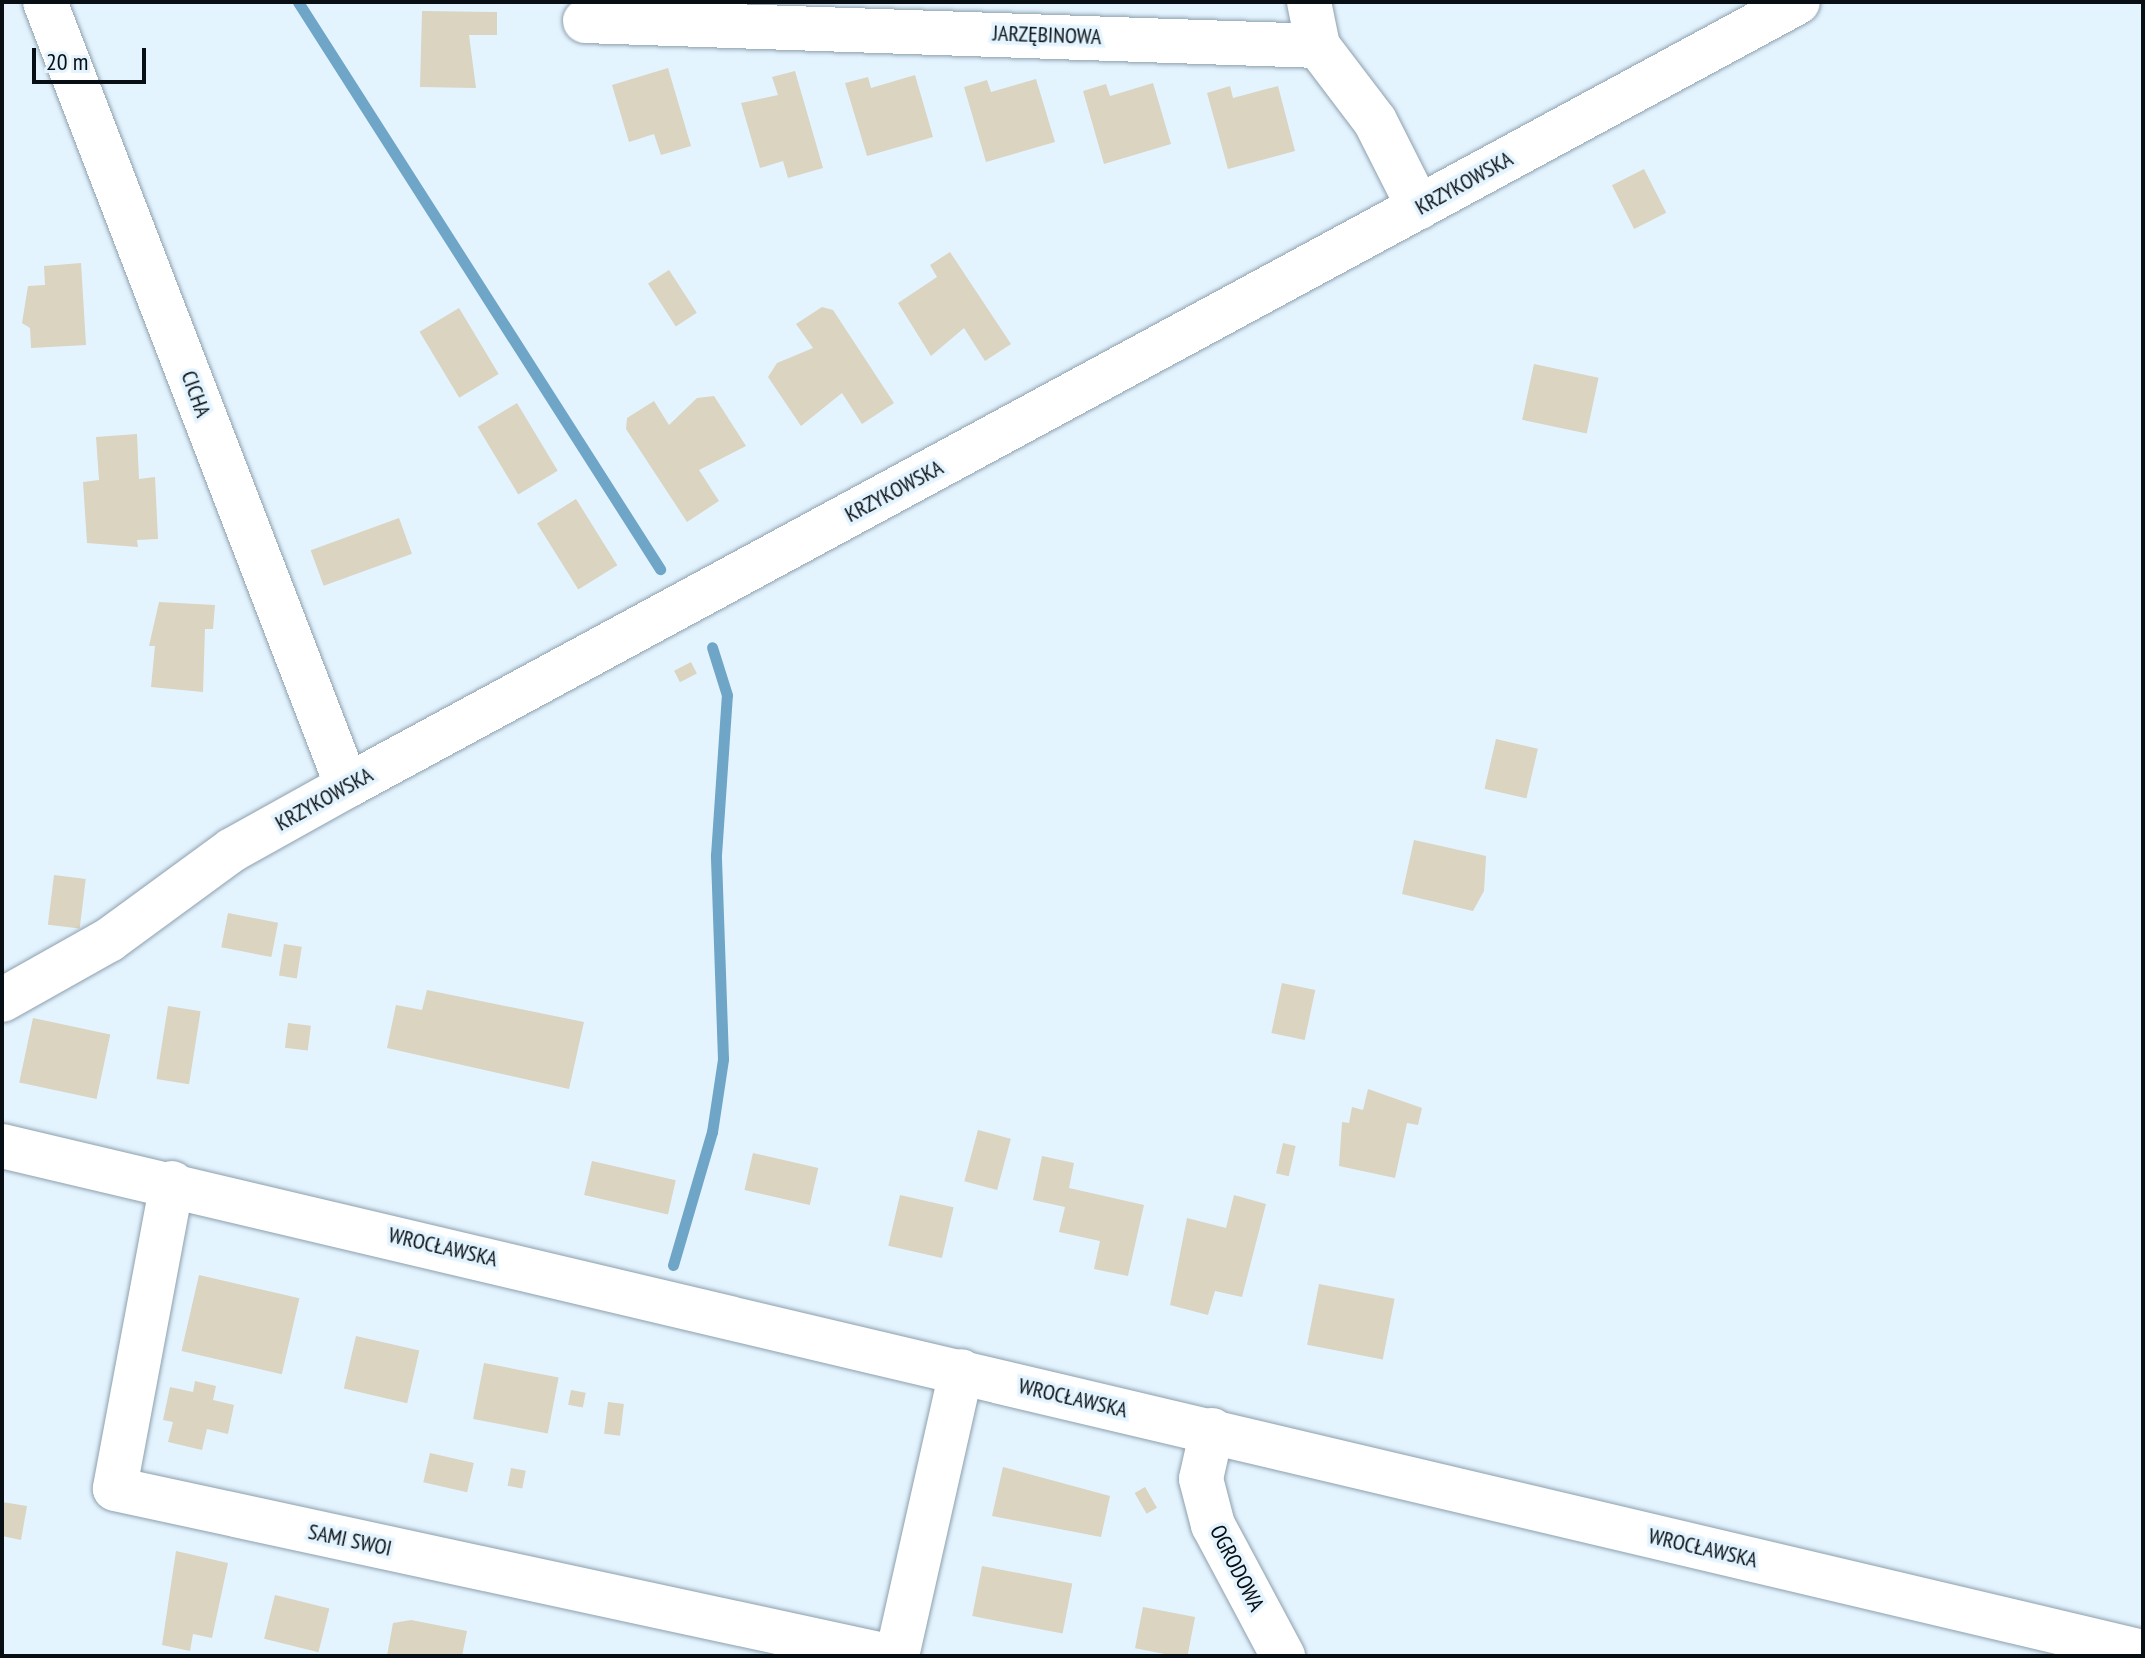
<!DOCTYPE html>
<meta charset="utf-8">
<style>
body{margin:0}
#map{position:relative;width:2145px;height:1658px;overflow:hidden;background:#e4f4ff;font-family:"PT Sans Narrow",sans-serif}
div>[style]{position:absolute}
.stream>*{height:11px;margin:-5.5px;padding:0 5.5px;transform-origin:5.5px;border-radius:5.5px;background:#6fa5c6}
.building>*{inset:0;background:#dad4c0;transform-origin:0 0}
.roads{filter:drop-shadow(0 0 2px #8da0ad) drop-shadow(0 0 2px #8da0ad)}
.minor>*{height:44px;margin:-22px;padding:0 22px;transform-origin:22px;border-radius:22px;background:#fff}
span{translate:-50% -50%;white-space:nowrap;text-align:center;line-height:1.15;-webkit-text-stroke:7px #e4f4ff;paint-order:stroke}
.street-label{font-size:22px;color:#080f14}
.frame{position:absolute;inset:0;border:4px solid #080f14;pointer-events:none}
.scale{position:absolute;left:32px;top:48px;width:114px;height:36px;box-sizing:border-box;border:4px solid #080f14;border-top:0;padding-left:10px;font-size:24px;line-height:28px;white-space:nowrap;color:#080f14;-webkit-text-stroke:6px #e4f4ff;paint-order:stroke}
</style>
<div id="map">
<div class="stream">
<div style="left:298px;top:2px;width:673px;rotate:57.44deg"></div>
<div style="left:673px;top:1265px;width:139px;rotate:-73.7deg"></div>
<div style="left:712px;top:1132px;width:74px;rotate:-81.4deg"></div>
<div style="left:723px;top:1059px;width:204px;rotate:-92deg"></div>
<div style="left:716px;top:855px;width:160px;rotate:-86.1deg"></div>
<div style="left:727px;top:695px;width:50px;rotate:-107.4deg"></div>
</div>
<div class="building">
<div style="clip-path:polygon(422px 11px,497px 12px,497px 35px,469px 35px,476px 88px,420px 87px)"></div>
<div style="clip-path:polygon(668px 68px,691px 146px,661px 155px,654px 134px,629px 142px,612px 85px)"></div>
<div style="clip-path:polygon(795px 71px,823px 168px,788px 178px,783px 161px,760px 168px,741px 103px,778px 95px,772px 77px)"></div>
<div style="clip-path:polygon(915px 75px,933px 137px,867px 156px,845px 83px,868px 77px,871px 88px)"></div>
<div style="clip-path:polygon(1036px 79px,1055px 142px,986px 162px,964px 87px,987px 80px,991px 92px)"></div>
<div style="clip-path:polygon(1153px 83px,1171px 144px,1104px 164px,1083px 91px,1106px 84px,1110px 96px)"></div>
<div style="clip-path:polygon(1230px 86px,1233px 98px,1278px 86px,1295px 151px,1228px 169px,1207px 93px)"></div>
<div style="left:1644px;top:169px;width:49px;height:36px;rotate:63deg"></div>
<div style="clip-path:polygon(950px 252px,1011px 344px,985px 361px,964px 328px,931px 356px,898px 303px,937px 277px,930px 265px)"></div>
<div style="clip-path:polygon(81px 263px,86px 345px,31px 348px,30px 328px,22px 323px,28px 286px,45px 285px,44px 266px)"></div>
<div style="left:669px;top:270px;width:51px;height:25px;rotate:57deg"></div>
<div style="clip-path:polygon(822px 307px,833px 310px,894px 403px,862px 424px,842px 393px,801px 426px,768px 377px,777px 363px,813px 348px,796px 324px)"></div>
<div style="left:459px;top:308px;width:77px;height:46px;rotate:59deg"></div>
<div style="left:1534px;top:364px;width:66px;height:57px;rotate:12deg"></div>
<div style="clip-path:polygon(714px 396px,746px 446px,699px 470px,719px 501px,687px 522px,626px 429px,627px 418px,654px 401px,669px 425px,697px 398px)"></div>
<div style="left:517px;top:403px;width:79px;height:46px;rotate:59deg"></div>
<div style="clip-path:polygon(137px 434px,139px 479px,155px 477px,158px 539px,137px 540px,138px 547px,87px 543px,83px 482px,99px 480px,96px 437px)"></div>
<div style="left:576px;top:499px;width:78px;height:46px;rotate:58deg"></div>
<div style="left:399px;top:518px;width:38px;height:94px;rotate:70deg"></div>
<div style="clip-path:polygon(159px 602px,215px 605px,213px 629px,205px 629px,203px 692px,151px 687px,155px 646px,149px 646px)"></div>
<div style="left:691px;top:662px;width:13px;height:19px;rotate:63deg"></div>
<div style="left:1496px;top:739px;width:43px;height:51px;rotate:13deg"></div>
<div style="clip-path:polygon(1414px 840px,1486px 856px,1484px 891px,1473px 911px,1402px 894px)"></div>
<div style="left:54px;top:875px;width:32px;height:50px;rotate:7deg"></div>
<div style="left:228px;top:913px;width:51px;height:35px;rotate:11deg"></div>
<div style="left:284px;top:944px;width:18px;height:32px;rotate:9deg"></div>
<div style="left:1282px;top:983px;width:34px;height:51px;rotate:12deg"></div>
<div style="clip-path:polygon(427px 990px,584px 1022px,569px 1089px,387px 1048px,396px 1005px,422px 1010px)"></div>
<div style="left:168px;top:1006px;width:33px;height:74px;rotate:9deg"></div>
<div style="left:33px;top:1018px;width:79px;height:66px;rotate:12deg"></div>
<div style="left:288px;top:1023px;width:23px;height:25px;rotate:7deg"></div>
<div style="clip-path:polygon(1368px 1089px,1422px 1108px,1418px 1125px,1407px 1123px,1395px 1178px,1339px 1166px,1342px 1122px,1349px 1123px,1352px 1107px,1363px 1110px)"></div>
<div style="left:978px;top:1130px;width:34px;height:53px;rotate:15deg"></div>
<div style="left:1283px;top:1143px;width:13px;height:31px;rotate:13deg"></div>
<div style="left:753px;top:1153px;width:67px;height:38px;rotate:13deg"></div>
<div style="clip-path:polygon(1042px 1156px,1074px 1163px,1069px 1188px,1144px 1205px,1128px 1276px,1094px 1269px,1100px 1241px,1059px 1232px,1065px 1207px,1033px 1200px)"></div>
<div style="left:592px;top:1161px;width:86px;height:35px;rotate:13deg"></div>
<div style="left:900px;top:1195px;width:55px;height:52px;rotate:13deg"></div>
<div style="clip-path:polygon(1234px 1195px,1266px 1204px,1242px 1297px,1215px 1291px,1208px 1315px,1170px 1305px,1187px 1218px,1226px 1228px)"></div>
<div style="left:199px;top:1275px;width:103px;height:78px;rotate:13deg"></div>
<div style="left:1319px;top:1284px;width:77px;height:62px;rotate:11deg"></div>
<div style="left:356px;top:1336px;width:65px;height:54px;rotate:13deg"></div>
<div style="left:484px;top:1363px;width:76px;height:57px;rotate:11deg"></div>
<div style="clip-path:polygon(195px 1381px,216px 1386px,213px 1400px,234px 1405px,228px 1434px,207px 1429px,202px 1450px,168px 1442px,173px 1422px,163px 1420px,170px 1387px,193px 1392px)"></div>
<div style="left:571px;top:1390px;width:15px;height:15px;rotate:11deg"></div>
<div style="left:608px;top:1402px;width:16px;height:32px;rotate:7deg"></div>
<div style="left:430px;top:1453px;width:45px;height:30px;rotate:13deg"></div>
<div style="clip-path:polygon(1003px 1467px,1110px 1496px,1101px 1537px,992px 1516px)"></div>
<div style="left:511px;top:1468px;width:15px;height:18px;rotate:11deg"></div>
<div style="left:1145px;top:1487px;width:24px;height:12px;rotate:60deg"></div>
<div style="clip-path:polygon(2px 1502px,27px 1506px,21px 1540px,2px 1536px)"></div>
<div style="clip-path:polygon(176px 1551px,228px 1563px,212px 1638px,193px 1634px,190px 1651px,162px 1645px)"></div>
<div style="left:982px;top:1566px;width:92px;height:51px;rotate:11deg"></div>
<div style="left:275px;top:1595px;width:56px;height:45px;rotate:14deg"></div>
<div style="left:1143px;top:1607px;width:53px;height:42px;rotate:11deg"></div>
<div style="clip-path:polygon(411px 1620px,467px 1631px,462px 1656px,387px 1656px,393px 1623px)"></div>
</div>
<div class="roads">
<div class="minor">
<div style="left:45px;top:2px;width:840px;rotate:68.93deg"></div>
<div style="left:1309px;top:2px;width:45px;rotate:78.4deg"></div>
<div style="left:585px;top:21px;width:733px;rotate:1.95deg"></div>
<div style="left:1318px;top:46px;width:94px;rotate:52.8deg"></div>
<div style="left:1375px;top:121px;width:97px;rotate:63.2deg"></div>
<div style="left:2px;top:1000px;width:123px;rotate:-29.3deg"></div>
<div style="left:109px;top:940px;width:152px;rotate:-36.2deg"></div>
<div style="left:232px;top:850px;width:132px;rotate:-29.1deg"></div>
<div style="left:347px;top:786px;width:1649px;rotate:-28.38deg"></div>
<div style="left:2px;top:1146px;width:2200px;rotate:13.3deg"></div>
<div style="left:172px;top:1183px;width:311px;rotate:100.6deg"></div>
<div style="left:115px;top:1489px;width:791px;rotate:12.19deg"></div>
<div style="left:1212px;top:1430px;width:50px;rotate:102.7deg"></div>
<div style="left:1201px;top:1479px;width:48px;rotate:75.4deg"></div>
<div style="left:1213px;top:1525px;width:149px;rotate:61.9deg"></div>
<div style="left:897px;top:1656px;width:292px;rotate:-77.3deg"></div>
</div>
</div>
<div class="street-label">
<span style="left:1047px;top:35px;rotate:2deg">JARZĘBINOWA</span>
<span style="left:1464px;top:183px;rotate:-29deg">KRZYKOWSKA</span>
<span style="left:196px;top:394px;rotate:70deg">CICHA</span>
<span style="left:894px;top:491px;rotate:-28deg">KRZYKOWSKA</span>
<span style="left:324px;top:799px;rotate:-29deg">KRZYKOWSKA</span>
<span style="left:443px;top:1247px;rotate:13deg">WROCŁAWSKA</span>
<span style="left:1073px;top:1398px;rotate:13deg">WROCŁAWSKA</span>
<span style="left:350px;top:1540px;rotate:12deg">SAMI SWOI</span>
<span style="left:1703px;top:1548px;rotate:13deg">WROCŁAWSKA</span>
<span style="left:1237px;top:1568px;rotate:63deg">OGRODOWA</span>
</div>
<div class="frame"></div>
<div class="scale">20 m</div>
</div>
